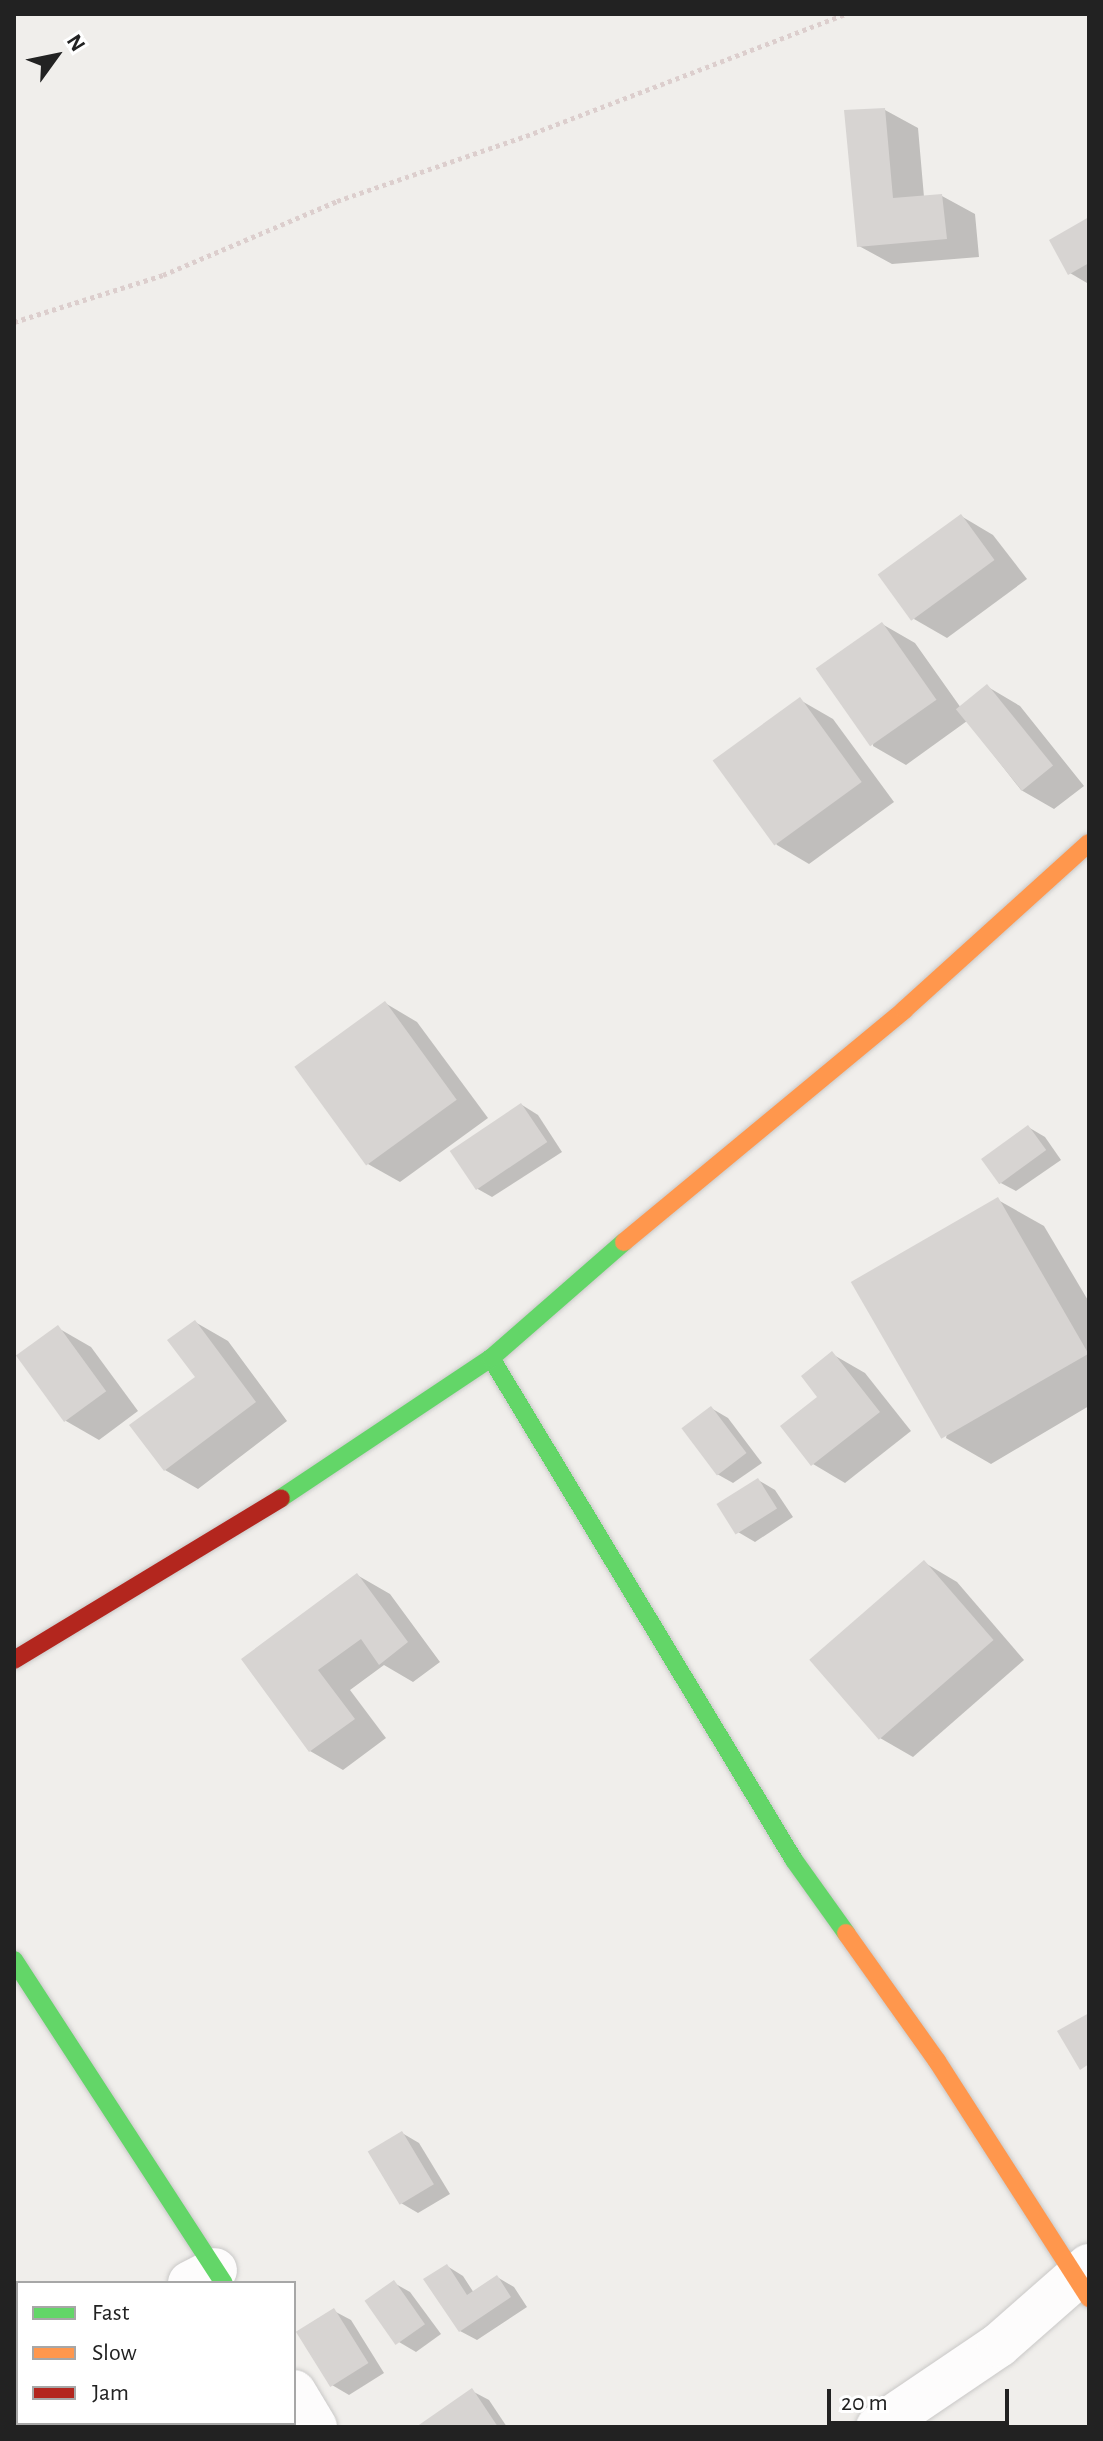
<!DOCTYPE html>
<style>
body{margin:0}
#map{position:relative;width:1103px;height:2441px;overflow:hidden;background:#f0eeeb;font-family:"Alegreya Sans",sans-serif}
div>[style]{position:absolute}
.shadow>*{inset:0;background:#0003}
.building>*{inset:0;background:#d7d4d2;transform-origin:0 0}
.path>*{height:5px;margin-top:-2.5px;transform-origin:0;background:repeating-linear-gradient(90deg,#dccecd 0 4px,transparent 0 8px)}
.roads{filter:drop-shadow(0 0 2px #c9c8c7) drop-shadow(0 0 2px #c9c8c7)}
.street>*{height:44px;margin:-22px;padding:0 22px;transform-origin:22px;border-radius:22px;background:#fdfcfc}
.fast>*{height:18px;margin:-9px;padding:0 9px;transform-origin:9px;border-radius:9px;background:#63d668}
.slow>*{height:18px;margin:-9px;padding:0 9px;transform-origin:9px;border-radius:9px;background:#ff974d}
.jam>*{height:18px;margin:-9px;padding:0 9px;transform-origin:9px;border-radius:9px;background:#b3261e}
span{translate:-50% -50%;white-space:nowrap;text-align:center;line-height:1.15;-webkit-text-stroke:6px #fff;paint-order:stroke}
.frame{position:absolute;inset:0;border:16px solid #222;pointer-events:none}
.legend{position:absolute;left:16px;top:2281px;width:280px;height:144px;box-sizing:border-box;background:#fff;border:2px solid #a7a7a7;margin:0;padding:10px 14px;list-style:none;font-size:24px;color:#222}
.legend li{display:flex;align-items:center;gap:16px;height:40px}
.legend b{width:40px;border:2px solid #a7a7a7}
.north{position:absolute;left:16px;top:16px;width:80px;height:80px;-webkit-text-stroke:6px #fff;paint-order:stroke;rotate:57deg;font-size:22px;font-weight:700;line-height:32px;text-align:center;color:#222}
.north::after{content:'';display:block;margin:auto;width:28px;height:36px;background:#222;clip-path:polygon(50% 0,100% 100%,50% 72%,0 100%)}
.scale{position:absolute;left:827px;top:2389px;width:182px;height:36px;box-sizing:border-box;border:4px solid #222;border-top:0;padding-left:10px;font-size:24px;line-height:28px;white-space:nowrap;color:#222;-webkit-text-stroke:6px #fff;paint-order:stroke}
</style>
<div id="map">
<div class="shadow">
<div style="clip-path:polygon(885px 110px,918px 128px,924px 197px,942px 196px,975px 214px,979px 257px,892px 264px,859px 246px)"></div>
<div style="clip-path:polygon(1089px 220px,1089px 282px,1087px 283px,1070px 273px)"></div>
<div style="clip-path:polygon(961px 516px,993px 535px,1027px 579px,947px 638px,914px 619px)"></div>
<div style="clip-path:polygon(882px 624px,915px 643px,961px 708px,988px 687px,1020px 706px,1084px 786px,1054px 809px,1021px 790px,967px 721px,906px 765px,873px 746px)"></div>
<div style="clip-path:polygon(800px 700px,833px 719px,894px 802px,809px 864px,777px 845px,716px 763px)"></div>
<div style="clip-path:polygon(385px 1003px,417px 1022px,488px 1118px,400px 1182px,368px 1164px)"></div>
<div style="clip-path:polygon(522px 1105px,538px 1115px,562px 1152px,492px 1197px,476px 1188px)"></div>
<div style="clip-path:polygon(1028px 1127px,1045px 1137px,1061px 1160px,1016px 1191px,999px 1182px)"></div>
<div style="clip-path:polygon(998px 1200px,1044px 1226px,1089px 1302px,1089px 1406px,991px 1464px,946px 1438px)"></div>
<div style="clip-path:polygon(195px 1322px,228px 1341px,287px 1421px,198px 1489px,165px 1470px,198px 1377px)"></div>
<div style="clip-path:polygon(58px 1328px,91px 1347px,138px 1411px,99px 1440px,66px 1421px)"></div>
<div style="clip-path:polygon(832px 1354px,865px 1373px,911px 1431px,845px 1483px,813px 1464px)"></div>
<div style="clip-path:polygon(711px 1408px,728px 1418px,762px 1463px,733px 1483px,717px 1474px)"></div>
<div style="clip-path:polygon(758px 1480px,775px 1490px,793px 1517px,755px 1542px,738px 1532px)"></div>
<div style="clip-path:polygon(925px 1563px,957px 1582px,1024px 1660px,913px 1757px,880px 1738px)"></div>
<div style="clip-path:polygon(357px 1575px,390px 1594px,440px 1662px,413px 1682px,384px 1665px,350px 1690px,386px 1738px,343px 1770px,310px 1751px,244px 1659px)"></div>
<div style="clip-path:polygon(402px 2133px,419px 2143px,450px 2194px,418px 2213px,401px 2203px)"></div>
<div style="clip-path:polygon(447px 2266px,463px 2276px,474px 2293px,497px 2277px,514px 2287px,527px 2307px,477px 2340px,460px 2331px)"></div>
<div style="clip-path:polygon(394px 2283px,410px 2292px,441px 2334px,416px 2352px,399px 2342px)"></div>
<div style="clip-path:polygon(334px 2311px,351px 2320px,384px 2373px,349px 2395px,332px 2385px,299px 2332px)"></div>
<div style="clip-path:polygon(472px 2391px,489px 2400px,507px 2427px,420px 2427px)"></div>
</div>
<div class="building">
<div style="clip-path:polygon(885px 108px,893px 198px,942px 194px,947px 239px,857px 247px,844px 110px)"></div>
<div style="clip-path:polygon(1089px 217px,1089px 263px,1068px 275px,1049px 240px)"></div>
<div style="left:961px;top:514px;width:57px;height:103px;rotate:54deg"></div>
<div style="left:882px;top:622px;width:95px;height:81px;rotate:55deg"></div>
<div style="left:987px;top:684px;width:105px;height:40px;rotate:51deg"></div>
<div style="left:800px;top:697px;width:105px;height:108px;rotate:54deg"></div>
<div style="left:385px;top:1001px;width:122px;height:112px;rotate:54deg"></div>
<div style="left:521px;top:1103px;width:47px;height:86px;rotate:56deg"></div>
<div style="left:1028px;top:1125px;width:31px;height:58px;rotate:54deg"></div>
<div style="left:998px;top:1197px;width:181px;height:170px;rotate:60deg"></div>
<div style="clip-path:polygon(195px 1320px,256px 1402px,164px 1471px,129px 1425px,195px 1377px,167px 1340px)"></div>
<div style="left:58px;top:1325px;width:82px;height:52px;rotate:54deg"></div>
<div style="clip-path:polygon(832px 1351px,880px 1412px,811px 1466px,780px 1426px,817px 1397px,801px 1376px)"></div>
<div style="left:711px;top:1406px;width:59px;height:37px;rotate:53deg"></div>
<div style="left:758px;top:1478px;width:36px;height:49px;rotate:58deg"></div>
<div style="left:924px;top:1560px;width:106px;height:152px;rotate:49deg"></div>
<div style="clip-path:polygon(357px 1573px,408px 1642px,379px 1665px,361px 1639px,318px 1670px,355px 1719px,309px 1752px,241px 1659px)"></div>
<div style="clip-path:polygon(1089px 2013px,1089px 2064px,1080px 2070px,1057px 2031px)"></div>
<div style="left:402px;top:2131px;width:62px;height:40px;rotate:59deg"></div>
<div style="clip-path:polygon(447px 2264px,467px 2295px,497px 2275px,511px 2297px,459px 2332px,423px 2279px)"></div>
<div style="left:394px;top:2280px;width:54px;height:36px;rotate:55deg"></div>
<div style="left:334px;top:2308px;width:65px;height:45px;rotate:58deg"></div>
<div style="clip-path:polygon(472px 2388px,498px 2427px,416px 2427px)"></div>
</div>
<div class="path">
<div style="left:14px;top:322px;width:156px;rotate:-17.5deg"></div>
<div style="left:163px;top:275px;width:189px;rotate:-23deg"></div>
<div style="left:337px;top:201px;width:200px;rotate:-19deg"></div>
<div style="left:526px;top:136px;width:342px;rotate:-20.9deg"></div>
</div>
<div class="roads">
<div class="street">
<div style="left:190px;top:2283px;width:28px;rotate:-27deg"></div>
<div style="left:294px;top:2392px;width:41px;rotate:59deg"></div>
<div style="left:14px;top:2406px;width:5px;rotate:-37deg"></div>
<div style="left:878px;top:2427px;width:146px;rotate:-34.1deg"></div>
<div style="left:999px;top:2345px;width:120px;rotate:-41.3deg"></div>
</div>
<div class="fast">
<div style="left:491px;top:1358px;width:586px;rotate:58.89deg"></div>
<div style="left:794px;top:1860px;width:90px;rotate:54.5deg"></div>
<div style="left:281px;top:1498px;width:252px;rotate:-33.7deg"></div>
<div style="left:491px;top:1358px;width:176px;rotate:-41.1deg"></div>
<div style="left:14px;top:1960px;width:385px;rotate:57deg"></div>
</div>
<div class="slow">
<div style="left:624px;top:1242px;width:364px;rotate:-39.6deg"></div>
<div style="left:904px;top:1010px;width:249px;rotate:-42.1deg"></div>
<div style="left:846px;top:1933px;width:157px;rotate:54.6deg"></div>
<div style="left:937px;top:2061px;width:282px;rotate:57.3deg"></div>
</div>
<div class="jam">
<div style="left:14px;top:1660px;width:312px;rotate:-31.2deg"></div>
</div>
</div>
<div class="frame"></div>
<ul class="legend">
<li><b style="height:10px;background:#63d668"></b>Fast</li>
<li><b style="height:10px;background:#ff974d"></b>Slow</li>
<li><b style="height:10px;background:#b3261e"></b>Jam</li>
</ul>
<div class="north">N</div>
<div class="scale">20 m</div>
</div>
